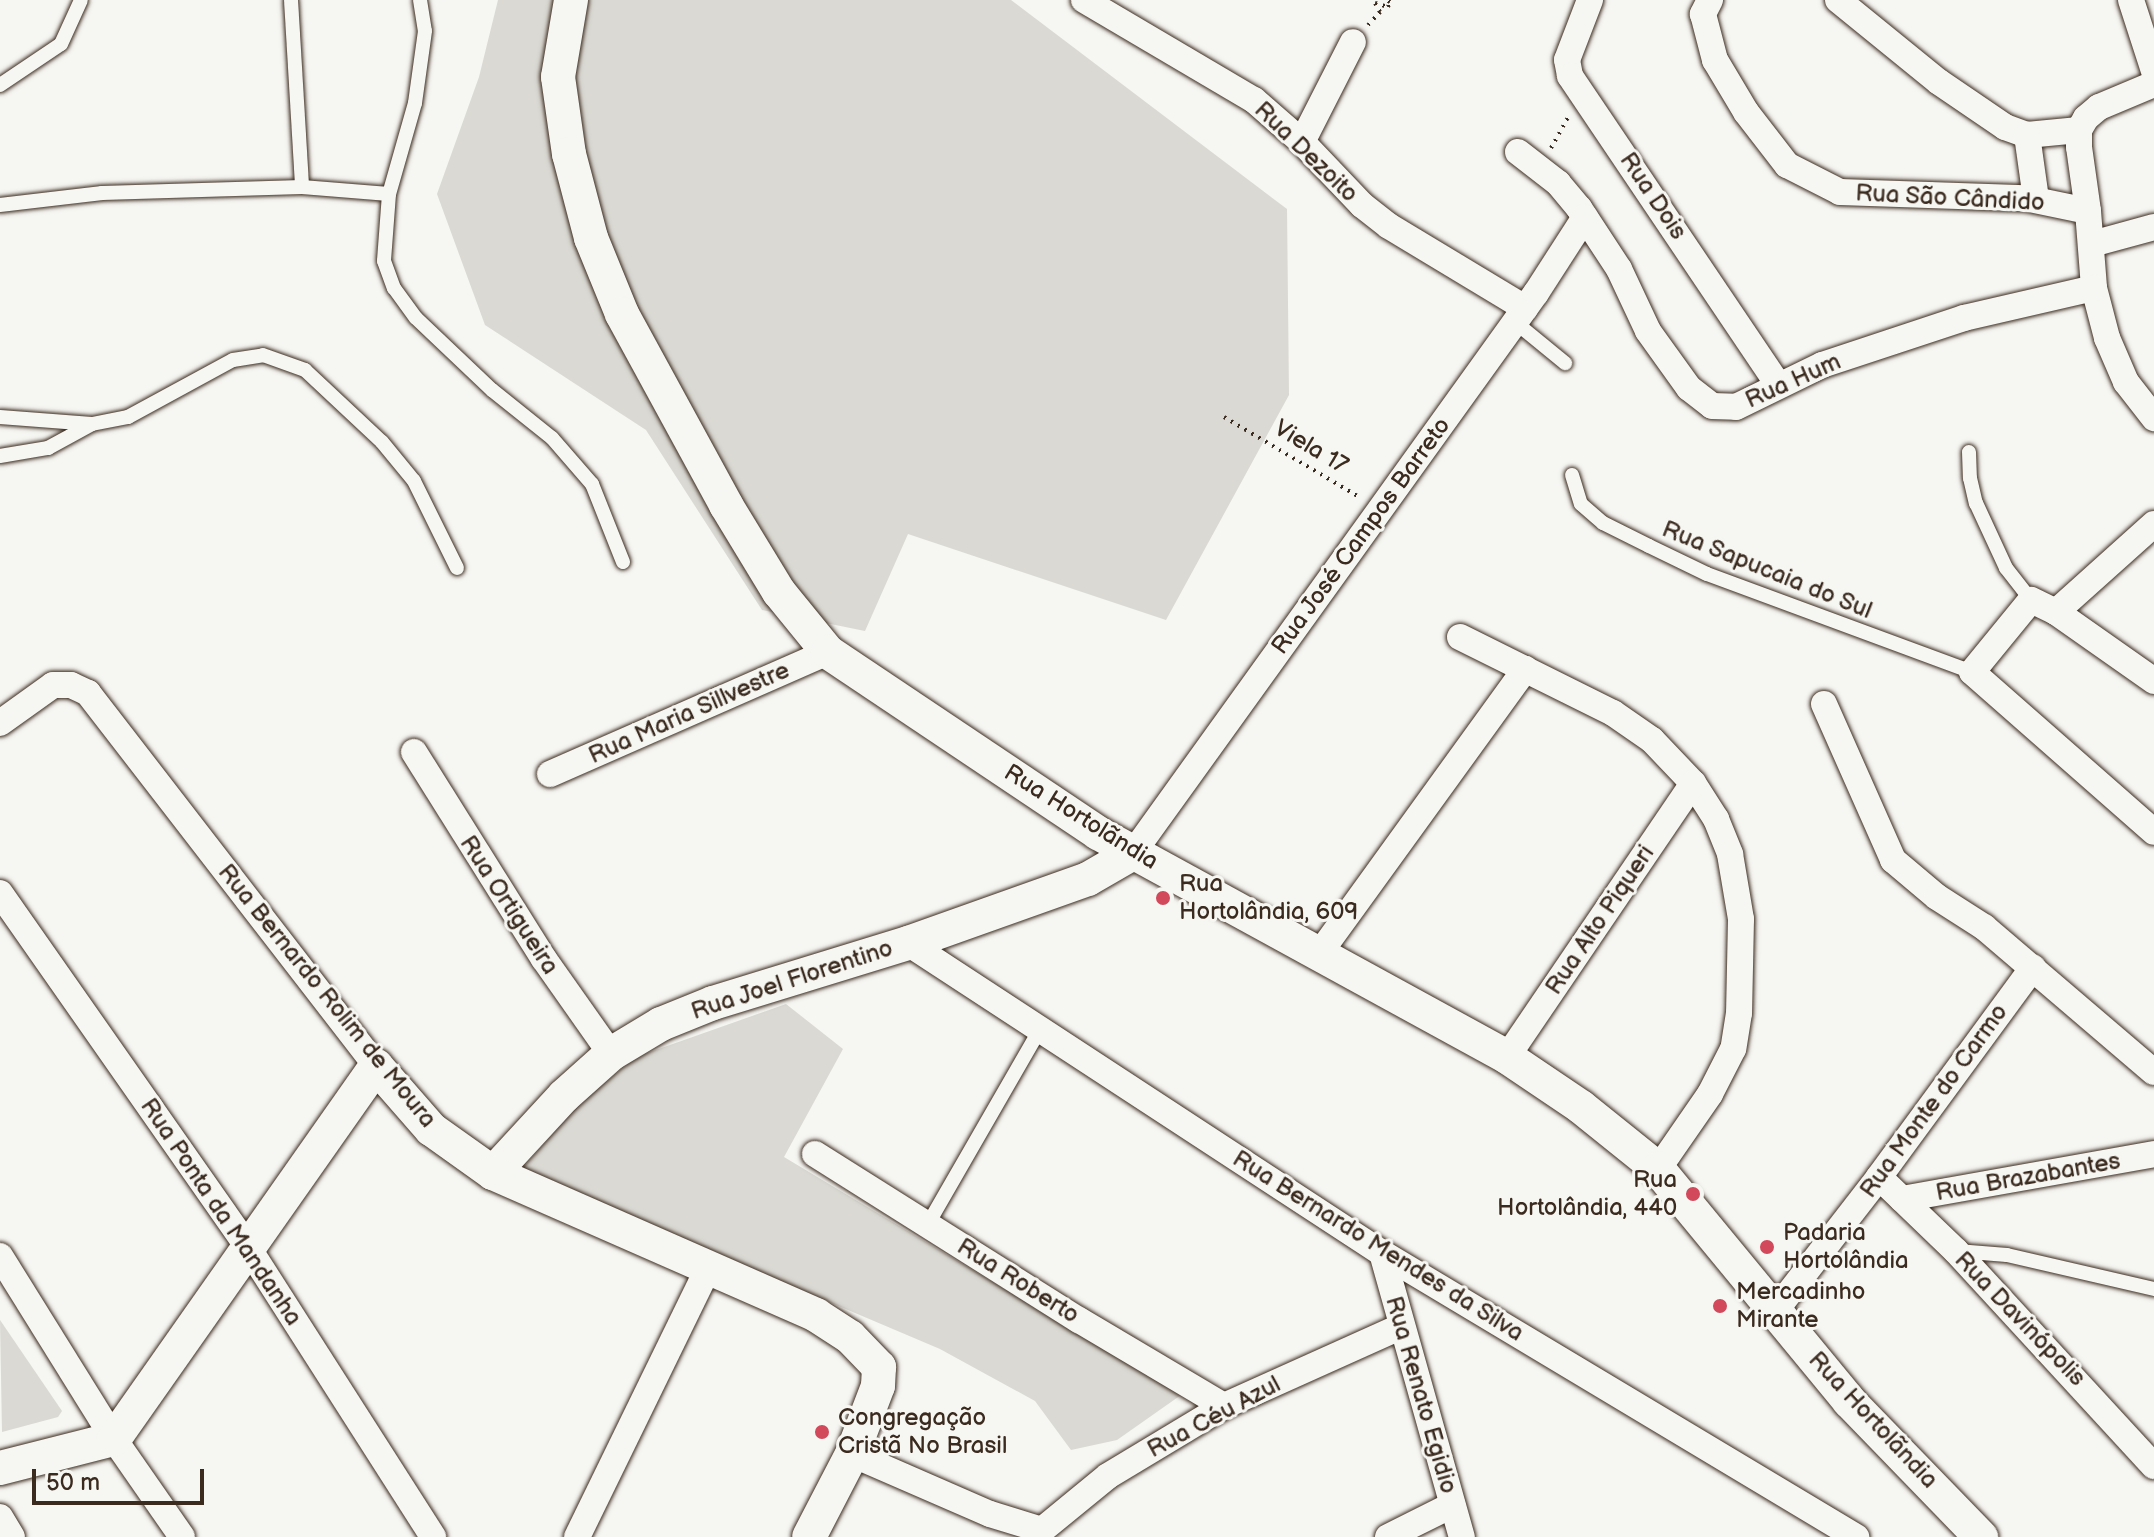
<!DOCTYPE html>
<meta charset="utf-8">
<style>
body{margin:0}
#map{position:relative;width:2154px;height:1537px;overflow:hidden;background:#f6f6f2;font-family:"Balsamiq Sans",sans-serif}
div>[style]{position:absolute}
.green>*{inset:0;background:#dad9d3}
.path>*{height:4px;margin-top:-2px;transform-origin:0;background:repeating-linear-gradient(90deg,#3b2a1e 0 2px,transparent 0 8px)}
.roads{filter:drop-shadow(0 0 2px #3b2a1e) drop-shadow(0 0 2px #3b2a1e)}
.service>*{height:14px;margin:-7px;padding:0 7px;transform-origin:7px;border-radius:7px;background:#f6f6f2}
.minor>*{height:26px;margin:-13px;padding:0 13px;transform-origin:13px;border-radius:13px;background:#f6f6f2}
.tertiary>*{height:34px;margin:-17px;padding:0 17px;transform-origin:17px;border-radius:17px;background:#f6f6f2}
.dots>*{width:22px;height:22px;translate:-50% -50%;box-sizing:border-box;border:4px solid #f6f6f2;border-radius:50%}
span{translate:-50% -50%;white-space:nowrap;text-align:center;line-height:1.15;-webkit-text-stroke:6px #f6f6f2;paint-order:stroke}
.street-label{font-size:24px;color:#3b2a1e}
.poi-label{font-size:24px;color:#3b2a1e}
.left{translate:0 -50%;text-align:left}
.right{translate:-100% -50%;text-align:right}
.scale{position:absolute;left:32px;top:1469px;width:172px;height:36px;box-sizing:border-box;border:4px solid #3b2a1e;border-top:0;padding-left:10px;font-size:24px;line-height:28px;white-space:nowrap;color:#3b2a1e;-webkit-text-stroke:6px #f6f6f2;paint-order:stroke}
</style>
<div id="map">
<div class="green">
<div style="clip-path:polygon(498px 0,1011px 0,1287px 209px,1289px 395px,1166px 620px,908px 534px,865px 631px,762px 610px,646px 430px,485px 325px,437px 194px,479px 77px)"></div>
<div style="clip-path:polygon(786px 1004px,843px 1049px,784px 1157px,1181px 1395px,1117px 1440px,1071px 1450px,1035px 1401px,940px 1349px,520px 1171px,577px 1106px,636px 1057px)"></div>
<div style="clip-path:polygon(0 1320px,62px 1411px,58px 1417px,2px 1432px)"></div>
</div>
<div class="path">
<div style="left:1368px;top:25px;width:18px;rotate:-47deg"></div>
<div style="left:1380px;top:12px;width:10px;rotate:-119deg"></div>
<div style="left:1375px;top:3px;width:14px;rotate:17deg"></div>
<div style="left:1388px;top:7px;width:5px;rotate:-68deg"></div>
<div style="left:1390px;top:2px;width:4px;rotate:-146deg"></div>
<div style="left:1551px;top:148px;width:35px;rotate:-61deg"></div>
<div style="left:1224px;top:417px;width:159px;rotate:30.6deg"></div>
</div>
<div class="roads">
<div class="service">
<div style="left:291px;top:0;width:187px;rotate:86.6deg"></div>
<div style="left:420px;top:0;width:31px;rotate:81deg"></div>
<div style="left:425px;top:31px;width:73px;rotate:97.9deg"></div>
<div style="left:415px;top:103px;width:95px;rotate:105.9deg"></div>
<div style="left:389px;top:194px;width:67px;rotate:94.3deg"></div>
<div style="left:384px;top:261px;width:29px;rotate:70deg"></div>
<div style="left:394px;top:288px;width:37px;rotate:54deg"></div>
<div style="left:416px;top:318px;width:105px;rotate:43.5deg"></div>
<div style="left:492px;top:390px;width:77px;rotate:38.7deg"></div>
<div style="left:552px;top:438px;width:61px;rotate:49deg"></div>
<div style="left:592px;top:484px;width:84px;rotate:68.3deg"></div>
<div style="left:0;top:85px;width:73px;rotate:-33.9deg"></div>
<div style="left:61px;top:44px;width:48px;rotate:-65.6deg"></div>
<div style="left:0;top:205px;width:103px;rotate:-6.7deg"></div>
<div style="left:102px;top:193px;width:200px;rotate:-1.7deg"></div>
<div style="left:302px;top:187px;width:87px;rotate:4.6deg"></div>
<div style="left:1515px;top:322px;width:65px;rotate:39.4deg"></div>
<div style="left:0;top:417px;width:92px;rotate:4.4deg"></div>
<div style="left:92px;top:424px;width:37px;rotate:-11deg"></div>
<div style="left:128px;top:417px;width:119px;rotate:-28.5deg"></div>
<div style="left:233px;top:360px;width:30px;rotate:-9deg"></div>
<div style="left:263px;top:355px;width:45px;rotate:19.7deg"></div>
<div style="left:305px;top:370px;width:105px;rotate:43.1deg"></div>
<div style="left:382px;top:442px;width:50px;rotate:50.6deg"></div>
<div style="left:414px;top:481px;width:97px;rotate:63.7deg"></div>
<div style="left:1969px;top:452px;width:26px;rotate:88deg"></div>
<div style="left:1970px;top:478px;width:26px;rotate:77deg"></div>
<div style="left:1976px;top:503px;width:72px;rotate:65.2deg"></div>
<div style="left:2006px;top:568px;width:41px;rotate:52deg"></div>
<div style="left:0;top:456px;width:49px;rotate:-9.5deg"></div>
<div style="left:48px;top:448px;width:50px;rotate:-28.6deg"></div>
<div style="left:1572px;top:475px;width:30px;rotate:73deg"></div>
<div style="left:1581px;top:504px;width:29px;rotate:41deg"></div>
<div style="left:1603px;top:523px;width:51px;rotate:26.6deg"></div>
<div style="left:1649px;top:546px;width:64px;rotate:25.8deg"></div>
<div style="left:1707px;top:574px;width:283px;rotate:20.3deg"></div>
<div style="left:928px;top:1224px;width:223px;rotate:-60.1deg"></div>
<div style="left:1957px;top:1251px;width:50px;rotate:4.6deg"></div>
<div style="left:2007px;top:1255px;width:151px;rotate:13deg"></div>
</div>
<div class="minor">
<div style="left:1084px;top:0;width:197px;rotate:30.5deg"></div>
<div style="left:1254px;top:100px;width:64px;rotate:41.2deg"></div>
<div style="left:1302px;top:142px;width:87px;rotate:46.4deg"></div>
<div style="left:1362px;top:205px;width:34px;rotate:38deg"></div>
<div style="left:1389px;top:226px;width:159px;rotate:31.1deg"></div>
<div style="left:1590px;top:0;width:64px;rotate:111deg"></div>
<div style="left:1567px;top:60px;width:16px;rotate:79deg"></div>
<div style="left:1570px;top:76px;width:372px;rotate:56deg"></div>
<div style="left:1710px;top:0;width:16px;rotate:117deg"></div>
<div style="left:1703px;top:14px;width:48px;rotate:75.4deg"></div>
<div style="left:1715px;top:60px;width:61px;rotate:59.2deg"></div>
<div style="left:1746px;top:112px;width:67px;rotate:52.3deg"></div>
<div style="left:1787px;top:165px;width:59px;rotate:27deg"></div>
<div style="left:1840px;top:192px;width:185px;rotate:1.9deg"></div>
<div style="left:2025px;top:198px;width:64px;rotate:11.7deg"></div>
<div style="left:1838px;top:0;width:130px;rotate:39.1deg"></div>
<div style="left:1939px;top:82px;width:80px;rotate:34.3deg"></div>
<div style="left:2005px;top:127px;width:23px;rotate:20deg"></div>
<div style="left:2027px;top:135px;width:52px;rotate:-5.5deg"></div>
<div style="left:2131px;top:0;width:75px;rotate:72.1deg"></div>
<div style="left:2154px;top:84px;width:60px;rotate:157.3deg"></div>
<div style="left:2099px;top:107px;width:17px;rotate:140deg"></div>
<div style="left:2086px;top:118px;width:14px;rotate:120deg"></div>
<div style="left:2079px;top:130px;width:17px;rotate:90deg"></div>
<div style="left:2079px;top:147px;width:65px;rotate:82deg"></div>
<div style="left:2088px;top:211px;width:77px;rotate:85.5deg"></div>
<div style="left:2094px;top:288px;width:52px;rotate:75.4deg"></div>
<div style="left:2107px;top:338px;width:48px;rotate:66.6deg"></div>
<div style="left:2126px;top:382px;width:46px;rotate:52.1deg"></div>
<div style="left:2027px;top:135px;width:65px;rotate:82deg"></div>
<div style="left:1302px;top:142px;width:112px;rotate:-63deg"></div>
<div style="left:1518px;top:152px;width:51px;rotate:37.8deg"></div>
<div style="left:1558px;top:183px;width:33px;rotate:50deg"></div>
<div style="left:1579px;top:208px;width:73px;rotate:56.7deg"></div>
<div style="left:1619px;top:269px;width:68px;rotate:64.9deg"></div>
<div style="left:1648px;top:331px;width:70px;rotate:54.3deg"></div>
<div style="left:1689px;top:388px;width:29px;rotate:38deg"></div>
<div style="left:1712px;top:406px;width:24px;rotate:2deg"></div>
<div style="left:1736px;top:407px;width:96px;rotate:-26deg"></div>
<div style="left:1822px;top:365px;width:150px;rotate:-18.3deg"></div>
<div style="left:1964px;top:318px;width:133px;rotate:-13deg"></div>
<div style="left:2092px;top:244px;width:64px;rotate:-15.3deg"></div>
<div style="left:2154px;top:524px;width:132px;rotate:138.1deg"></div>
<div style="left:2056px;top:612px;width:28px;rotate:-154deg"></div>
<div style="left:2031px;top:600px;width:93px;rotate:129.3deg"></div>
<div style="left:1972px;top:672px;width:242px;rotate:41.3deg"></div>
<div style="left:2056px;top:612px;width:120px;rotate:35.1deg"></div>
<div style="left:1460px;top:637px;width:171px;rotate:26.4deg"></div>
<div style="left:1613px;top:713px;width:47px;rotate:34.7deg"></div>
<div style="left:1652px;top:740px;width:59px;rotate:46.4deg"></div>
<div style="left:1693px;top:783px;width:43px;rotate:57.4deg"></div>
<div style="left:1716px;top:819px;width:38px;rotate:68deg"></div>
<div style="left:1730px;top:854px;width:66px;rotate:80.4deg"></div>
<div style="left:1741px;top:919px;width:94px;rotate:91.2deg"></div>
<div style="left:1739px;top:1013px;width:36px;rotate:99deg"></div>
<div style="left:1733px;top:1049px;width:51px;rotate:117.1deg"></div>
<div style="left:1710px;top:1094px;width:91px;rotate:124.7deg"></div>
<div style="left:1824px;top:704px;width:171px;rotate:66.1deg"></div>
<div style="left:1893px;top:860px;width:57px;rotate:40.1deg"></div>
<div style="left:1937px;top:897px;width:56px;rotate:32.6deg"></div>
<div style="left:1984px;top:927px;width:223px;rotate:40.5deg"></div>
<div style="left:0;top:723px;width:65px;rotate:-35.6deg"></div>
<div style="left:53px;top:685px;width:18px"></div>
<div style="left:71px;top:685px;width:19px;rotate:25deg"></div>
<div style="left:88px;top:693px;width:471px;rotate:52.3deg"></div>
<div style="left:414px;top:752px;width:244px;rotate:57.9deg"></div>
<div style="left:544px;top:959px;width:116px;rotate:54.8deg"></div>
<div style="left:550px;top:774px;width:304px;rotate:-23.7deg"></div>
<div style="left:1133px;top:853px;width:690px;rotate:-54.26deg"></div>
<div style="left:1536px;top:293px;width:90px;rotate:-57.2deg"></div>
<div style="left:0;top:893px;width:434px;rotate:55deg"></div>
<div style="left:249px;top:1249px;width:342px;rotate:57.4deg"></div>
<div style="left:908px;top:943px;width:566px;rotate:33.19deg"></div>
<div style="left:1382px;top:1253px;width:553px;rotate:30.93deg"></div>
<div style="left:1319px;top:954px;width:352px;rotate:-54.1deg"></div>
<div style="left:1507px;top:1057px;width:331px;rotate:-55.8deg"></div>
<div style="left:815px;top:1154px;width:312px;rotate:32.2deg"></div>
<div style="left:1079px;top:1320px;width:169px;rotate:30.7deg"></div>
<div style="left:1879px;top:1177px;width:107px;rotate:43.9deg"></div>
<div style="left:1956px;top:1251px;width:292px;rotate:47.4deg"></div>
<div style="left:1902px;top:1199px;width:256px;rotate:-10.1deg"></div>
<div style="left:1382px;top:1253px;width:295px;rotate:74.3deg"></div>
<div style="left:0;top:1256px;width:216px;rotate:58.1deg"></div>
<div style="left:114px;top:1439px;width:119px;rotate:55.2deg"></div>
<div style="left:1776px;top:1310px;width:168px;rotate:-52.2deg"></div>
<div style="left:1879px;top:1177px;width:260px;rotate:-53.7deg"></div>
<div style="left:852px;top:1454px;width:150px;rotate:23.5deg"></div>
<div style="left:990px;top:1514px;width:54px;rotate:17.1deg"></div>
<div style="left:0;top:1517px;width:23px;rotate:59deg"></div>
<div style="left:1042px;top:1530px;width:85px;rotate:-39.3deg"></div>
<div style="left:1108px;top:1476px;width:135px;rotate:-31.1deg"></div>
<div style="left:1224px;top:1406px;width:193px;rotate:-24.2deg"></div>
<div style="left:577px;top:1537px;width:301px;rotate:-64deg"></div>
<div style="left:1388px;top:1537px;width:72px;rotate:-26.6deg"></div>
</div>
<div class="tertiary">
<div style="left:571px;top:0;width:78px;rotate:99.6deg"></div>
<div style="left:558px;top:77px;width:78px;rotate:81.9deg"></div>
<div style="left:569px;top:154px;width:87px;rotate:75.3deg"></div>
<div style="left:591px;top:238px;width:82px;rotate:67.8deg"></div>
<div style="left:622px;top:314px;width:217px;rotate:61.4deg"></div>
<div style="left:726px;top:505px;width:102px;rotate:58.7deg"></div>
<div style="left:779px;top:592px;width:77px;rotate:50.8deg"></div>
<div style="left:828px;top:652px;width:325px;rotate:33.8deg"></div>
<div style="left:1098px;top:833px;width:466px;rotate:28.7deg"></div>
<div style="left:1507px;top:1057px;width:89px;rotate:34deg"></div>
<div style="left:1581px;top:1107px;width:99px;rotate:38.8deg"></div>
<div style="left:1658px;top:1169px;width:301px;rotate:50.5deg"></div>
<div style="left:1849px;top:1401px;width:190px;rotate:45.9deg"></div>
<div style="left:493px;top:1173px;width:105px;rotate:-47.3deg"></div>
<div style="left:564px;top:1096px;width:63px;rotate:-41.8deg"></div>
<div style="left:611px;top:1054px;width:58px;rotate:-31deg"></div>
<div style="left:661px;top:1024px;width:56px;rotate:-22deg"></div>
<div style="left:713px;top:1003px;width:204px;rotate:-17.1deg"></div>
<div style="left:908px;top:943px;width:191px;rotate:-19.6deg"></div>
<div style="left:1088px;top:879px;width:52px;rotate:-30deg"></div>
<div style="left:0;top:1468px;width:118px;rotate:-14.3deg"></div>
<div style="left:114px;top:1439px;width:456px;rotate:-54.9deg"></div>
<div style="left:376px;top:1066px;width:84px;rotate:48.9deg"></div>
<div style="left:431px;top:1129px;width:76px;rotate:35.4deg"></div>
<div style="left:493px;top:1173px;width:353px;rotate:23.7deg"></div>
<div style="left:816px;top:1315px;width:40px;rotate:32.9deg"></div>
<div style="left:850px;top:1337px;width:42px;rotate:46deg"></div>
<div style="left:879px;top:1367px;width:19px;rotate:93deg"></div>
<div style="left:878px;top:1386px;width:73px;rotate:110.9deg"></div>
<div style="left:852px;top:1454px;width:93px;rotate:117.4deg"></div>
</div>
</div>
<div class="dots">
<div style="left:1163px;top:898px;background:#d1495b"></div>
<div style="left:1693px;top:1194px;background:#d1495b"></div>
<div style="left:1767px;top:1247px;background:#d1495b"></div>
<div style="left:1720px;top:1306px;background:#d1495b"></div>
<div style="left:822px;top:1432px;background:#d1495b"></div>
</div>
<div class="street-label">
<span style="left:1306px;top:152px;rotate:44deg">Rua Dezoito</span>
<span style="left:1653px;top:196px;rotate:56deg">Rua Dois</span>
<span style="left:1950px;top:198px;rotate:3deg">Rua São Cândido</span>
<span style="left:1793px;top:381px;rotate:-24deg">Rua Hum</span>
<span style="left:1311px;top:447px;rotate:31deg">Viela 17</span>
<span style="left:1361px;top:536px;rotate:-54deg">Rua José Campos Barreto</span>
<span style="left:1767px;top:570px;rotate:22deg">Rua Sapucaia do Sul</span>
<span style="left:689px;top:713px;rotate:-24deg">Rua Maria Sillvestre</span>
<span style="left:1081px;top:817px;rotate:32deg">Rua Hortolãndia</span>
<span style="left:509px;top:905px;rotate:57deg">Rua Ortigueira</span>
<span style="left:1600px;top:920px;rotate:-56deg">Rua Alto Piqueri</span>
<span style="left:792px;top:980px;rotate:-18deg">Rua Joel Florentino</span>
<span style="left:327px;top:996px;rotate:51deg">Rua Bernardo Rolim de Moura</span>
<span style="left:1934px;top:1101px;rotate:-54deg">Rua Monte do Carmo</span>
<span style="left:2028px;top:1177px;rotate:-10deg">Rua Brazabantes</span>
<span style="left:221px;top:1212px;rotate:56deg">Rua Ponta da Mandanha</span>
<span style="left:1378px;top:1246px;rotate:32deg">Rua Bernardo Mendes da Silva</span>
<span style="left:1018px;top:1281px;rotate:32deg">Rua Roberto</span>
<span style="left:2020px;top:1319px;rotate:46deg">Rua Davinópolis</span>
<span style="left:1421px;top:1395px;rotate:74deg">Rua Renato Egidio</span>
<span style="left:1214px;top:1417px;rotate:-28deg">Rua Céu Azul</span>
<span style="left:1873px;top:1420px;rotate:47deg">Rua Hortolãndia</span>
</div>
<div class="poi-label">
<span class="left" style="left:1179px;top:898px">Rua<br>Hortolândia, 609</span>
<span class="right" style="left:1677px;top:1194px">Rua<br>Hortolândia, 440</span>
<span class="left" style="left:1783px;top:1247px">Padaria<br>Hortolândia</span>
<span class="left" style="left:1736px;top:1306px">Mercadinho<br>Mirante</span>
<span class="left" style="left:838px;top:1432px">Congregação<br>Cristã No Brasil</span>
</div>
<div class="scale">50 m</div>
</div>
